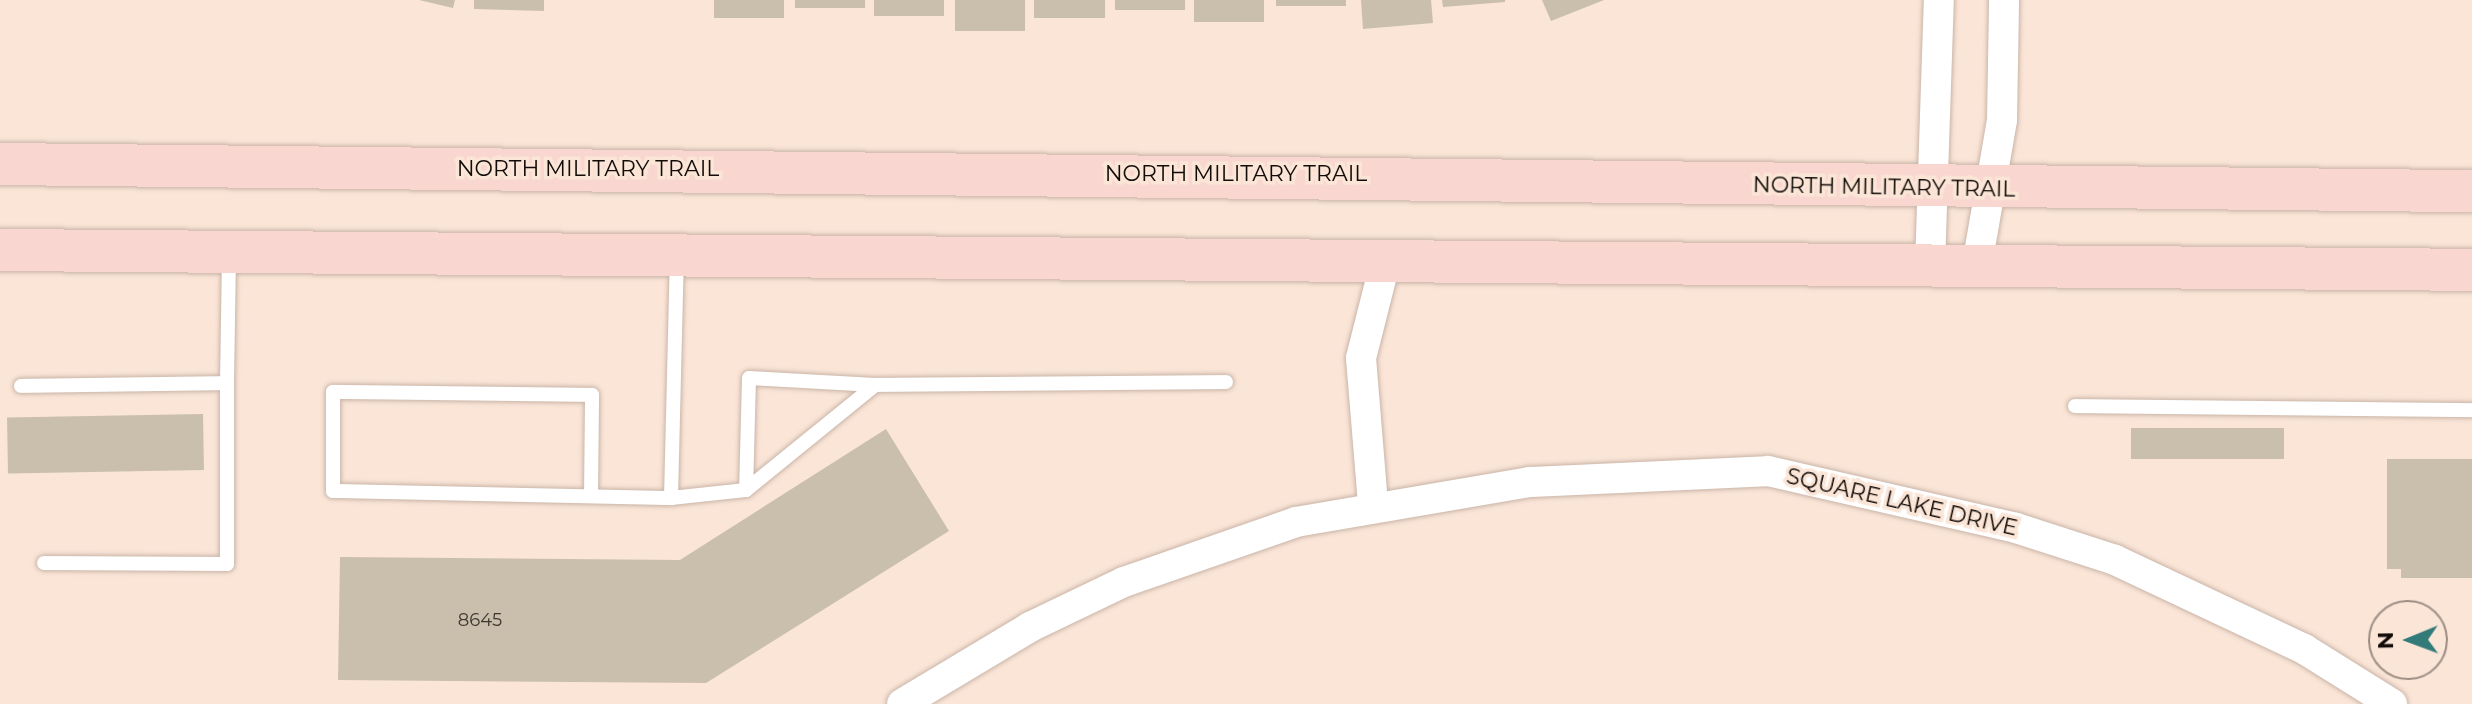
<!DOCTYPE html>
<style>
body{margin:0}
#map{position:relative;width:2472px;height:704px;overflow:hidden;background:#fae5d7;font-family:Montserrat,sans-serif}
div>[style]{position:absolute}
.building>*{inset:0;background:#c9bfac;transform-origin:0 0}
.roads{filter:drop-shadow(0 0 2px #c9b5a8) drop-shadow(0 0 2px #c9b5a8)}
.lane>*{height:14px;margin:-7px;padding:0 7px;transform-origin:7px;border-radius:7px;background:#fff}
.street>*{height:30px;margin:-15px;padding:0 15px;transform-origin:15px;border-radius:15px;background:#fff}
.secondary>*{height:42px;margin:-21px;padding:0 21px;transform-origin:21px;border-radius:21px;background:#f9d6d0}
span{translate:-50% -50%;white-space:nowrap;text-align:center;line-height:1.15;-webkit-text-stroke:7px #fae5d7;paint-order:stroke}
.number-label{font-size:18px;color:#403830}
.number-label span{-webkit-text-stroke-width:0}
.street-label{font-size:22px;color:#120b07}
.north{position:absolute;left:2368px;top:600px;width:80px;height:80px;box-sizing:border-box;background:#fae5d7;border:2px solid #9d8e84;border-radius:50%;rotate:269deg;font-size:22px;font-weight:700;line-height:32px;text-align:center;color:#120b07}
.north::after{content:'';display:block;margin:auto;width:28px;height:36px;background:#327b79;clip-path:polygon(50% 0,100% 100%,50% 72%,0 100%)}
</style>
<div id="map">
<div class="building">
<div style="clip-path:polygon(419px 0,455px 0,453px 8px)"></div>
<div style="clip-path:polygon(474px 0,544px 0,544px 11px,474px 9px)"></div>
<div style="left:714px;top:0;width:70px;height:18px"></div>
<div style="left:795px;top:0;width:70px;height:8px"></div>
<div style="left:874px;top:0;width:70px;height:16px"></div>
<div style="left:955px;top:0;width:70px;height:31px"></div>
<div style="left:1034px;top:0;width:71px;height:18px"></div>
<div style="left:1115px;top:0;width:70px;height:10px"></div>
<div style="left:1194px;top:0;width:70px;height:22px"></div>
<div style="left:1276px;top:0;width:70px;height:6px"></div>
<div style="clip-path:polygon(1361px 0,1431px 0,1433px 23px,1363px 29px)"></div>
<div style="clip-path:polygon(1442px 0,1505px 0,1505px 2px,1443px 7px)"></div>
<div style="clip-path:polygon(1542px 0,1604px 0,1551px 21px)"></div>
<div style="left:203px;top:414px;width:56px;height:196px;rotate:89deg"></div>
<div style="left:2131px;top:428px;width:153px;height:31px"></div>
<div style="clip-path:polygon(886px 429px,949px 531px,706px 683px,338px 680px,340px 557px,680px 560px)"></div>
<div style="clip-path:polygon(2387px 459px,2472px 459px,2472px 578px,2401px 578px,2401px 569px,2387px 569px)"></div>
</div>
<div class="roads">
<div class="lane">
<div style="left:875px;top:385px;width:351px;rotate:-0.5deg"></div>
<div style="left:21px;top:386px;width:206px;rotate:-0.8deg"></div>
<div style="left:227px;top:383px;width:129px;rotate:-89.1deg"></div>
<div style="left:2075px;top:406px;width:397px;rotate:0.6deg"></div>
<div style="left:591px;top:496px;width:101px;rotate:-89.4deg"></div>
<div style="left:592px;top:395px;width:259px;rotate:-179.3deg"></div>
<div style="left:333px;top:392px;width:99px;rotate:90deg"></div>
<div style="left:333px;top:491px;width:338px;rotate:1.2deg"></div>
<div style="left:671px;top:498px;width:238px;rotate:-88.6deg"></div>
<div style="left:671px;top:498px;width:75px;rotate:-6.1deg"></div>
<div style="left:746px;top:490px;width:166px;rotate:-39.1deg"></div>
<div style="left:875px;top:385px;width:126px;rotate:-176.8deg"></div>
<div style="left:749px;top:378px;width:112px;rotate:91.5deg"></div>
<div style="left:44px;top:563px;width:183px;rotate:0.3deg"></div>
<div style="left:227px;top:564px;width:181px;rotate:-90deg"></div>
</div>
<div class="street">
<div style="left:1977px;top:265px;width:147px;rotate:-80.2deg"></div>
<div style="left:2002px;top:120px;width:120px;rotate:-89deg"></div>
<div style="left:1930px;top:266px;width:266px;rotate:-88.1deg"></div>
<div style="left:1373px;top:504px;width:146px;rotate:-94.7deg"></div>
<div style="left:1361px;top:358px;width:94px;rotate:-75.8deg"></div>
<div style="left:902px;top:704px;width:149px;rotate:-31deg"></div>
<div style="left:1030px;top:627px;width:104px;rotate:-25.6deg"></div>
<div style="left:1124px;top:582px;width:182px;rotate:-19.2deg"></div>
<div style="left:1296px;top:522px;width:237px;rotate:-9.7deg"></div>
<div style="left:1530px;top:482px;width:238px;rotate:-2.6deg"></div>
<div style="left:1768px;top:471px;width:254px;rotate:12.9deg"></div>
<div style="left:2016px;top:528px;width:104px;rotate:17.9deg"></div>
<div style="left:2115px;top:560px;width:209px;rotate:25.2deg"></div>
<div style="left:2304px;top:649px;width:104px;rotate:32deg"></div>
</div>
<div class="secondary">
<div style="left:0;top:164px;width:2472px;rotate:0.63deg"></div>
<div style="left:0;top:250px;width:2472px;rotate:0.46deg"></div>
</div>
</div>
<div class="number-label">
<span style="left:480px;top:620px">8645</span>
</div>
<div class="street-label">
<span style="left:588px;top:169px">NORTH MILITARY TRAIL</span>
<span style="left:1236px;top:174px">NORTH MILITARY TRAIL</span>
<span style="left:1884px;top:187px;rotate:1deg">NORTH MILITARY TRAIL</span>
<span style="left:1902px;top:502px;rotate:13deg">SQUARE LAKE DRIVE</span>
</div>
<div class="north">N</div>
</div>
